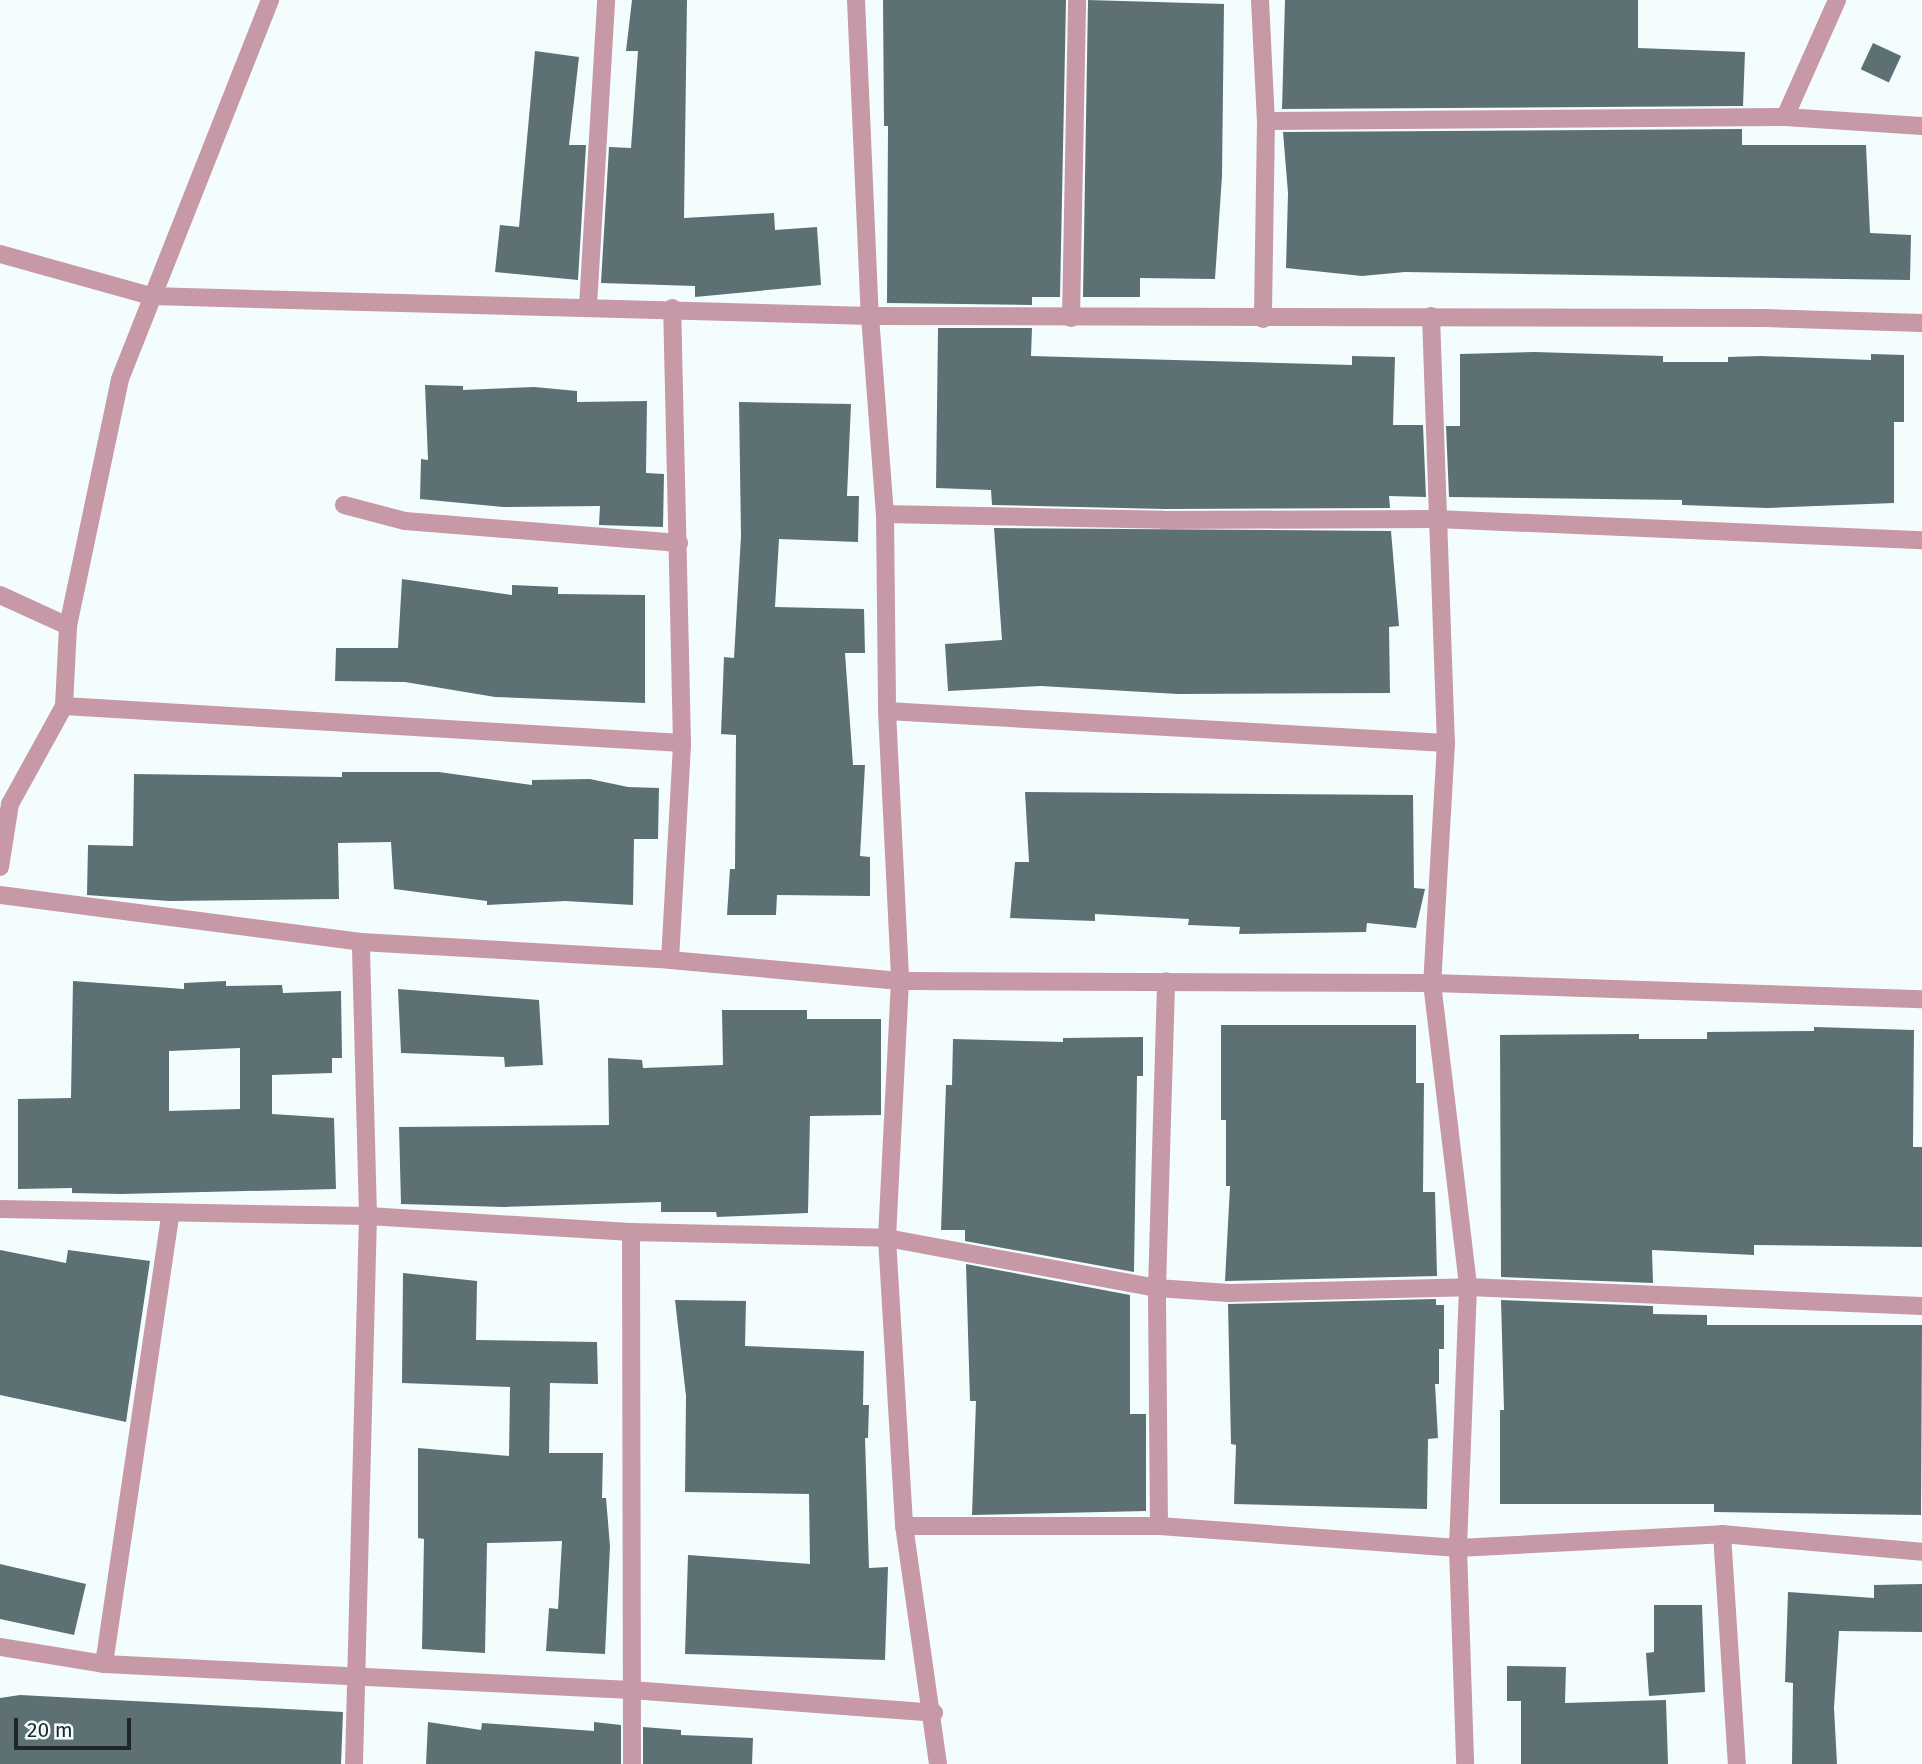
<!DOCTYPE html>
<style>
body{margin:0}
#map{position:relative;width:1922px;height:1764px;overflow:hidden;background:#f4fdfe;font-family:"Fira Sans",sans-serif}
div>[style]{position:absolute}
.building>*{inset:0;background:#5d7074;transform-origin:0 0}
.minor>*{height:18px;margin:-9px;padding:0 9px;transform-origin:9px;border-radius:9px;background:#c799a7}
span{translate:-50% -50%;white-space:nowrap;text-align:center;line-height:1.15;-webkit-text-stroke:7px #f4fdfe;paint-order:stroke}
.scale{position:absolute;left:14px;top:1718px;width:117px;height:32px;box-sizing:border-box;border:4px solid #1e2628;border-top:0;padding-left:9px;font-size:21px;line-height:24px;white-space:nowrap;color:#1e2628;-webkit-text-stroke:5px #f4fdfe;paint-order:stroke}
</style>
<div id="map">
<div class="building">
<div style="clip-path:polygon(632px 0,687px 0,684px 218px,774px 213px,775px 230px,817px 227px,821px 285px,695px 297px,695px 286px,601px 283px,609px 147px,631px 148px,638px 51px,626px 51px)"></div>
<div style="clip-path:polygon(883px 0,1066px 0,1060px 297px,1032px 297px,1032px 305px,887px 303px,888px 126px,884px 126px)"></div>
<div style="clip-path:polygon(1088px 0,1224px 4px,1222px 176px,1215px 279px,1140px 278px,1140px 297px,1083px 297px)"></div>
<div style="clip-path:polygon(1285px 0,1638px 0,1638px 48px,1745px 52px,1743px 106px,1282px 109px)"></div>
<div style="left:1873px;top:43px;width:31px;height:29px;rotate:25deg"></div>
<div style="clip-path:polygon(535px 51px,579px 57px,569px 145px,586px 145px,578px 280px,495px 272px,500px 225px,519px 227px)"></div>
<div style="clip-path:polygon(1742px 129px,1742px 145px,1866px 145px,1870px 233px,1911px 235px,1910px 280px,1405px 272px,1362px 276px,1286px 268px,1288px 193px,1283px 132px)"></div>
<div style="clip-path:polygon(938px 328px,1032px 328px,1031px 356px,1352px 365px,1352px 356px,1395px 357px,1393px 425px,1423px 425px,1426px 497px,1389px 496px,1390px 508px,1164px 509px,992px 505px,991px 490px,936px 488px)"></div>
<div style="clip-path:polygon(1534px 352px,1663px 356px,1663px 362px,1728px 362px,1728px 357px,1761px 356px,1871px 360px,1871px 354px,1904px 355px,1904px 422px,1894px 422px,1894px 503px,1767px 508px,1682px 505px,1682px 500px,1449px 497px,1446px 426px,1460px 426px,1460px 354px)"></div>
<div style="clip-path:polygon(425px 385px,463px 386px,463px 390px,534px 387px,577px 391px,577px 402px,647px 401px,646px 473px,664px 474px,663px 527px,599px 525px,600px 506px,503px 507px,420px 499px,421px 459px,428px 460px)"></div>
<div style="clip-path:polygon(739px 402px,851px 404px,847px 496px,859px 496px,858px 542px,779px 539px,775px 607px,864px 609px,865px 653px,845px 653px,853px 765px,865px 765px,860px 856px,870px 857px,870px 896px,777px 895px,776px 915px,727px 915px,730px 869px,735px 869px,736px 735px,721px 734px,724px 657px,734px 658px,741px 536px)"></div>
<div style="clip-path:polygon(994px 528px,1391px 531px,1399px 626px,1389px 627px,1390px 693px,1178px 694px,1041px 686px,948px 691px,945px 644px,1002px 640px)"></div>
<div style="clip-path:polygon(402px 579px,512px 595px,512px 585px,558px 587px,558px 594px,645px 595px,645px 703px,495px 697px,405px 682px,335px 681px,336px 648px,398px 648px)"></div>
<div style="clip-path:polygon(342px 772px,439px 772px,532px 785px,532px 780px,590px 779px,628px 787px,659px 788px,658px 839px,634px 839px,633px 905px,565px 901px,487px 905px,487px 901px,394px 889px,391px 842px,338px 843px,339px 899px,169px 901px,87px 895px,88px 845px,133px 846px,134px 774px,342px 777px)"></div>
<div style="clip-path:polygon(1025px 792px,1413px 795px,1414px 888px,1425px 889px,1416px 928px,1367px 923px,1366px 932px,1239px 934px,1240px 927px,1188px 925px,1189px 919px,1095px 914px,1095px 921px,1010px 918px,1015px 862px,1029px 862px)"></div>
<div style="clip-path:polygon(evenodd,73px 981px,184px 989px,184px 983px,226px 981px,226px 986px,282px 985px,283px 993px,341px 991px,342px 1058px,332px 1058px,332px 1073px,272px 1075px,272px 1114px,334px 1118px,336px 1189px,121px 1194px,72px 1193px,72px 1188px,18px 1189px,18px 1099px,71px 1098px,73px 981px,240px 1048px,240px 1109px,169px 1111px,169px 1051px,240px 1048px)"></div>
<div style="clip-path:polygon(398px 989px,539px 1000px,543px 1065px,505px 1067px,504px 1057px,401px 1053px)"></div>
<div style="clip-path:polygon(722px 1010px,807px 1010px,807px 1019px,881px 1019px,881px 1115px,810px 1116px,808px 1213px,717px 1217px,716px 1212px,661px 1212px,661px 1202px,504px 1207px,401px 1204px,399px 1127px,609px 1125px,608px 1058px,642px 1060px,643px 1068px,723px 1065px)"></div>
<div style="clip-path:polygon(1221px 1025px,1416px 1025px,1416px 1083px,1424px 1083px,1423px 1192px,1435px 1192px,1437px 1276px,1225px 1281px,1230px 1186px,1226px 1186px,1226px 1120px,1221px 1120px)"></div>
<div style="clip-path:polygon(1814px 1027px,1914px 1030px,1913px 1147px,1922px 1147px,1922px 1247px,1754px 1245px,1754px 1255px,1652px 1250px,1653px 1283px,1501px 1277px,1500px 1035px,1639px 1034px,1639px 1039px,1707px 1039px,1707px 1032px,1814px 1031px)"></div>
<div style="clip-path:polygon(1143px 1037px,1143px 1076px,1137px 1076px,1134px 1272px,965px 1241px,965px 1230px,941px 1230px,946px 1085px,952px 1085px,953px 1039px,1063px 1042px,1063px 1038px)"></div>
<div style="clip-path:polygon(0 1250px,66px 1263px,68px 1250px,150px 1261px,126px 1422px,0 1395px)"></div>
<div style="clip-path:polygon(966px 1264px,1130px 1295px,1130px 1414px,1146px 1414px,1146px 1511px,972px 1515px,976px 1401px,970px 1401px)"></div>
<div style="clip-path:polygon(403px 1273px,477px 1281px,476px 1340px,597px 1342px,598px 1384px,550px 1383px,549px 1453px,603px 1453px,602px 1498px,606px 1498px,610px 1546px,605px 1654px,546px 1651px,549px 1608px,558px 1609px,562px 1541px,487px 1543px,485px 1653px,422px 1649px,424px 1539px,418px 1538px,418px 1448px,509px 1456px,510px 1387px,402px 1383px)"></div>
<div style="clip-path:polygon(1436px 1299px,1436px 1305px,1444px 1305px,1444px 1349px,1439px 1349px,1439px 1384px,1435px 1384px,1438px 1438px,1428px 1439px,1427px 1509px,1234px 1504px,1236px 1445px,1231px 1444px,1228px 1304px)"></div>
<div style="clip-path:polygon(675px 1300px,746px 1301px,745px 1346px,864px 1351px,863px 1405px,869px 1405px,868px 1438px,865px 1438px,869px 1568px,888px 1567px,885px 1660px,685px 1654px,688px 1555px,810px 1564px,809px 1494px,685px 1492px,686px 1396px)"></div>
<div style="clip-path:polygon(1501px 1300px,1653px 1306px,1653px 1314px,1707px 1315px,1707px 1325px,1922px 1325px,1921px 1515px,1714px 1512px,1714px 1504px,1500px 1504px,1500px 1410px,1504px 1410px)"></div>
<div style="clip-path:polygon(0 1564px,86px 1584px,74px 1635px,0 1619px)"></div>
<div style="clip-path:polygon(1922px 1584px,1922px 1632px,1839px 1631px,1834px 1708px,1837px 1764px,1792px 1764px,1793px 1683px,1785px 1682px,1788px 1592px,1874px 1598px,1874px 1585px)"></div>
<div style="clip-path:polygon(1654px 1605px,1702px 1605px,1705px 1692px,1649px 1696px,1646px 1653px,1654px 1652px)"></div>
<div style="clip-path:polygon(1507px 1666px,1566px 1667px,1565px 1703px,1666px 1700px,1668px 1764px,1521px 1764px,1521px 1701px,1507px 1701px)"></div>
<div style="clip-path:polygon(20px 1695px,343px 1712px,341px 1764px,0 1764px,0 1698px)"></div>
<div style="clip-path:polygon(428px 1722px,481px 1730px,482px 1723px,594px 1731px,594px 1722px,621px 1725px,621px 1764px,426px 1764px)"></div>
<div style="clip-path:polygon(643px 1727px,681px 1730px,681px 1735px,753px 1738px,752px 1764px,643px 1764px)"></div>
</div>
<div class="minor">
<div style="left:856px;top:0;width:316px;rotate:87.5deg"></div>
<div style="left:870px;top:316px;width:199px;rotate:85.7deg"></div>
<div style="left:885px;top:514px;width:197px;rotate:89.4deg"></div>
<div style="left:887px;top:711px;width:270px;rotate:87.2deg"></div>
<div style="left:900px;top:981px;width:257px;rotate:92.9deg"></div>
<div style="left:887px;top:1238px;width:289px;rotate:86.6deg"></div>
<div style="left:1260px;top:0;width:121px;rotate:87.2deg"></div>
<div style="left:1266px;top:121px;width:198px;rotate:90.9deg"></div>
<div style="left:1785px;top:117px;width:128px;rotate:-66deg"></div>
<div style="left:1266px;top:121px;width:519px;rotate:-0.44deg"></div>
<div style="left:1785px;top:117px;width:137px;rotate:3.8deg"></div>
<div style="left:0;top:254px;width:156px;rotate:15.6deg"></div>
<div style="left:150px;top:296px;width:720px;rotate:1.59deg"></div>
<div style="left:870px;top:316px;width:895px;rotate:0.13deg"></div>
<div style="left:1765px;top:318px;width:157px;rotate:1.8deg"></div>
<div style="left:588px;top:306px;width:307px;rotate:-86.6deg"></div>
<div style="left:1431px;top:316px;width:427px;rotate:88deg"></div>
<div style="left:1446px;top:743px;width:240px;rotate:93.3deg"></div>
<div style="left:1432px;top:983px;width:306px;rotate:83.2deg"></div>
<div style="left:1468px;top:1287px;width:261px;rotate:92.2deg"></div>
<div style="left:1458px;top:1548px;width:216px;rotate:88.1deg"></div>
<div style="left:1071px;top:318px;width:318px;rotate:-88.9deg"></div>
<div style="left:344px;top:505px;width:63px;rotate:14.7deg"></div>
<div style="left:405px;top:521px;width:275px;rotate:4.6deg"></div>
<div style="left:885px;top:514px;width:279px;rotate:1.2deg"></div>
<div style="left:1164px;top:520px;width:273px;rotate:-0.2deg"></div>
<div style="left:1437px;top:519px;width:485px;rotate:2.5deg"></div>
<div style="left:0;top:595px;width:75px;rotate:24.5deg"></div>
<div style="left:64px;top:706px;width:619px;rotate:3.43deg"></div>
<div style="left:887px;top:711px;width:560px;rotate:3.28deg"></div>
<div style="left:0;top:867px;width:64px;rotate:-81deg"></div>
<div style="left:10px;top:804px;width:112px;rotate:-61.1deg"></div>
<div style="left:64px;top:706px;width:80px;rotate:-87.1deg"></div>
<div style="left:68px;top:626px;width:252px;rotate:-78.1deg"></div>
<div style="left:120px;top:379px;width:408px;rotate:-68.4deg"></div>
<div style="left:0;top:895px;width:364px;rotate:7.4deg"></div>
<div style="left:361px;top:942px;width:310px;rotate:3.3deg"></div>
<div style="left:670px;top:960px;width:231px;rotate:5.2deg"></div>
<div style="left:900px;top:981px;width:532px;rotate:0.22deg"></div>
<div style="left:1432px;top:983px;width:490px;rotate:1.9deg"></div>
<div style="left:670px;top:960px;width:217px;rotate:-86.8deg"></div>
<div style="left:682px;top:743px;width:435px;rotate:-91.3deg"></div>
<div style="left:0;top:1209px;width:368px;rotate:1.1deg"></div>
<div style="left:368px;top:1216px;width:263px;rotate:3.5deg"></div>
<div style="left:631px;top:1232px;width:256px;rotate:1.3deg"></div>
<div style="left:887px;top:1238px;width:275px;rotate:10.5deg"></div>
<div style="left:1157px;top:1288px;width:72px;rotate:4deg"></div>
<div style="left:1229px;top:1293px;width:239px;rotate:-1.4deg"></div>
<div style="left:1468px;top:1287px;width:454px;rotate:2.4deg"></div>
<div style="left:631px;top:1232px;width:532px;rotate:89.89deg"></div>
<div style="left:1159px;top:1526px;width:238px;rotate:-90.5deg"></div>
<div style="left:1157px;top:1288px;width:307px;rotate:-88.3deg"></div>
<div style="left:1722px;top:1534px;width:230px;rotate:86.3deg"></div>
<div style="left:0;top:1647px;width:105px;rotate:9.3deg"></div>
<div style="left:104px;top:1664px;width:528px;rotate:2.82deg"></div>
<div style="left:631px;top:1690px;width:304px;rotate:4.3deg"></div>
<div style="left:104px;top:1664px;width:456px;rotate:-81.6deg"></div>
<div style="left:354px;top:1764px;width:548px;rotate:-88.54deg"></div>
<div style="left:368px;top:1216px;width:274px;rotate:-91.5deg"></div>
<div style="left:938px;top:1764px;width:240px;rotate:-98.1deg"></div>
<div style="left:904px;top:1526px;width:255px"></div>
<div style="left:1159px;top:1526px;width:300px;rotate:4.2deg"></div>
<div style="left:1458px;top:1548px;width:264px;rotate:-3deg"></div>
<div style="left:1722px;top:1534px;width:201px;rotate:5.1deg"></div>
</div>
<div class="scale">20 m</div>
</div>
